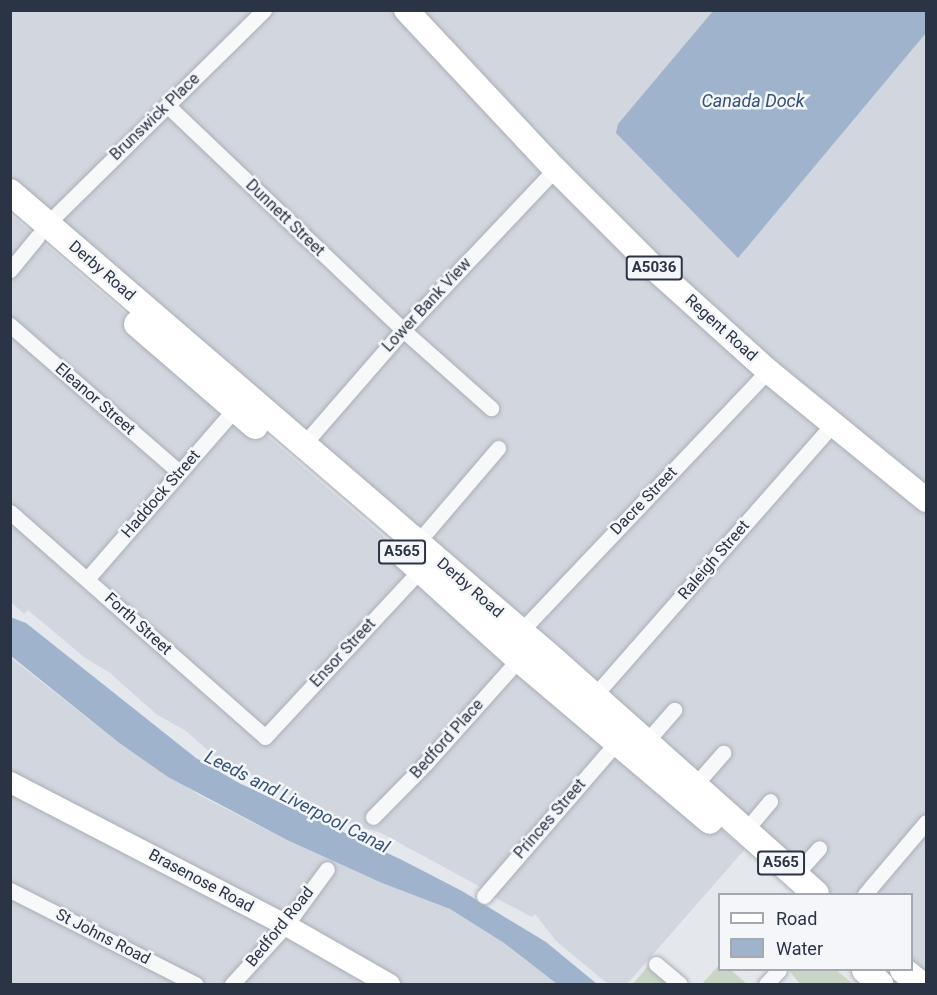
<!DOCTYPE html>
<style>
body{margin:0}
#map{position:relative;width:937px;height:995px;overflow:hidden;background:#e4e7ec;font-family:Roboto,sans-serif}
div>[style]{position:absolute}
.built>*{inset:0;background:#d2d6de}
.green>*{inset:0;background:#c9d6c5}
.water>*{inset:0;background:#9fb4cc}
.roads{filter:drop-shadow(0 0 2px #a9aeb7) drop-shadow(0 0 2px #a9aeb7)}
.minor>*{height:15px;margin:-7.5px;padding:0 7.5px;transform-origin:7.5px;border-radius:7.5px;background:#f7f8fa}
.secondary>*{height:21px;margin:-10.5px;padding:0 10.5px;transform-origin:10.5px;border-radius:10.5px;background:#fff}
.primary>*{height:24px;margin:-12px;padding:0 12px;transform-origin:12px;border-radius:12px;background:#fff}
.trunk>*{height:26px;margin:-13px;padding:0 13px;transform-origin:13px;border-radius:13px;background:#fff}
span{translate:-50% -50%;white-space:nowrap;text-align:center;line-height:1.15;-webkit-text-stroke:5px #f4f6f9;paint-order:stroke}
.shield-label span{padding:2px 4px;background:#f4f6f9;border:2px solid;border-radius:4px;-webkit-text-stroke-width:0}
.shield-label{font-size:15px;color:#2b3445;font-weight:700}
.street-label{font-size:16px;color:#2b3445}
.water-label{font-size:18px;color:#34527a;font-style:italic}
.frame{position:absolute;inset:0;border:12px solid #2b3445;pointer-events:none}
.legend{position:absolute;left:718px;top:893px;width:195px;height:78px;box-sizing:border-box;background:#f4f6f9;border:2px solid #a4a8b1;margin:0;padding:8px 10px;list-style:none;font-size:18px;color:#2b3445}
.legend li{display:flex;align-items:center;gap:12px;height:30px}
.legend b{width:30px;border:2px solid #a4a8b1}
</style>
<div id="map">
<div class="built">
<div style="clip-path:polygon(11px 11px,926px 11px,926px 984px,912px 970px,912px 894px,816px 894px,11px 192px)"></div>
<div style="clip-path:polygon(10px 214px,421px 569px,616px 743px,745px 849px,627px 984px,608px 984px,556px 941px,535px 914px,532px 917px,494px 897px,477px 885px,381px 833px,341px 821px,213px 755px,186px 731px,156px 714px,110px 673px,84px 657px,28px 610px,24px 614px,11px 602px)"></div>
<div style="clip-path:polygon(10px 657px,118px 742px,199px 795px,287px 840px,382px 883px,450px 909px,504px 943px,557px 984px,11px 984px)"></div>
</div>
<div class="green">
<div style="clip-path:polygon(649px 965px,671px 984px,633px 984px)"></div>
<div style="clip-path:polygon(719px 965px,720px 970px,731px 970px,747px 984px,702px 984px)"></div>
<div style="clip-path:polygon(789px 970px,836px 970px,853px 984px,800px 984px)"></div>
</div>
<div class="water">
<div style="clip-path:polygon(713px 11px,926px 11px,926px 33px,738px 258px,616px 133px,618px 124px)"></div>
<div style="clip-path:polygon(10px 617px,26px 623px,196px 758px,239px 783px,402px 860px,462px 891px,546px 942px,597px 984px,557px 984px,504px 943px,450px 909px,382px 883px,287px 840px,168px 777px,118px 742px,11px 656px)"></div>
</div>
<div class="roads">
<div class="minor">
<div style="left:168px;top:106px;width:325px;rotate:43.6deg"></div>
<div style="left:403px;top:330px;width:118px;rotate:41.6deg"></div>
<div style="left:47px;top:224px;width:305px;rotate:-44.6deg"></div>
<div style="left:10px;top:270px;width:43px;rotate:-50.7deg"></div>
<div style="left:10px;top:325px;width:224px;rotate:41deg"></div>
<div style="left:303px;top:445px;width:152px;rotate:-49deg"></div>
<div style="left:403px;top:330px;width:221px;rotate:-46.6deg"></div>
<div style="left:10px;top:512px;width:340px;rotate:41.4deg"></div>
<div style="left:265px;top:737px;width:229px;rotate:-47.1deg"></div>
<div style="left:417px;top:543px;width:125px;rotate:-49.5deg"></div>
<div style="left:87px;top:579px;width:225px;rotate:-49deg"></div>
<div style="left:520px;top:632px;width:360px;rotate:-46.5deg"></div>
<div style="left:594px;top:696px;width:362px;rotate:-48.7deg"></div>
<div style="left:646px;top:742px;width:43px;rotate:-48.8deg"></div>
<div style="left:695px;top:785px;width:43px;rotate:-48.8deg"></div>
<div style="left:373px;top:817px;width:76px;rotate:-45.5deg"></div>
<div style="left:426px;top:763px;width:140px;rotate:-48.2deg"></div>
<div style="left:745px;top:831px;width:39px;rotate:-50deg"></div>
<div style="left:795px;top:875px;width:36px;rotate:-48deg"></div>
<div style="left:10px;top:890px;width:208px;rotate:26.9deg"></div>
<div style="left:865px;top:894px;width:94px;rotate:-49.7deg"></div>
<div style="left:484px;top:896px;width:202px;rotate:-49.2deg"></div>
<div style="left:656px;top:964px;width:31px;rotate:40deg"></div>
<div style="left:232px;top:984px;width:80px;rotate:-47.5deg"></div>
<div style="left:286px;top:925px;width:69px;rotate:-53.8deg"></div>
<div style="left:766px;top:984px;width:19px;rotate:-47deg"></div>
</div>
<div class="secondary">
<div style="left:10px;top:782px;width:311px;rotate:27.4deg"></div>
<div style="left:286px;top:925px;width:119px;rotate:29.8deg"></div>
</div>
<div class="primary">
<div style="left:406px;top:10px;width:218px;rotate:46.9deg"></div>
<div style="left:555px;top:169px;width:143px;rotate:45deg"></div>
<div style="left:656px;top:270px;width:151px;rotate:42deg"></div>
<div style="left:768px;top:371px;width:204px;rotate:39.2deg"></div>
</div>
<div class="trunk">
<div style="left:10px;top:192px;width:720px;rotate:40.72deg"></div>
<div style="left:556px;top:662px;width:348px;rotate:41.7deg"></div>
<div style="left:137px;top:324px;width:156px;rotate:40.8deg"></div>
<div style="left:403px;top:554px;width:156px;rotate:42.2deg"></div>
<div style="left:519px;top:659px;width:250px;rotate:40.3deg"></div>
<div style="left:865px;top:970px;width:21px;rotate:43deg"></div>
<div style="left:903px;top:970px;width:22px;rotate:39deg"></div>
</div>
</div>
<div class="shield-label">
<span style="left:654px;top:268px">A5036</span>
<span style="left:402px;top:552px">A565</span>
<span style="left:781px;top:863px">A565</span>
</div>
<div class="street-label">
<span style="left:155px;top:117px;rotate:-44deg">Brunswick Place</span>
<span style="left:285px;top:218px;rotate:44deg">Dunnett Street</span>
<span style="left:102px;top:271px;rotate:41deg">Derby Road</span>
<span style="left:427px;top:305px;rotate:-47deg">Lower Bank View</span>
<span style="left:721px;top:328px;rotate:42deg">Regent Road</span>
<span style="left:95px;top:399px;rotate:41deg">Eleanor Street</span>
<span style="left:161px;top:494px;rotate:-49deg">Haddock Street</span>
<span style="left:644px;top:501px;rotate:-46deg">Dacre Street</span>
<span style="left:714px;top:560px;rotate:-49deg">Raleigh Street</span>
<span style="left:470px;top:588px;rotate:41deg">Derby Road</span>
<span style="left:138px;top:624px;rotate:42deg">Forth Street</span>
<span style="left:343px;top:653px;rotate:-47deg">Ensor Street</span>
<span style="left:447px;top:739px;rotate:-48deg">Bedford Place</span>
<span style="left:550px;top:819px;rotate:-49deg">Princes Street</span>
<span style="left:201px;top:881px;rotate:28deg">Brasenose Road</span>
<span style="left:280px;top:927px;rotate:-51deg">Bedford Road</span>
<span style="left:103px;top:937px;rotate:27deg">St Johns Road</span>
</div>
<div class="water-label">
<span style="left:753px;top:101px">Canada Dock</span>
<span style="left:297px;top:802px;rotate:27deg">Leeds and Liverpool Canal</span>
</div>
<div class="frame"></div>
<ul class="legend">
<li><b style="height:8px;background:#fff"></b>Road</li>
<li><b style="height:16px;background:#9fb4cc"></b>Water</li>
</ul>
</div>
